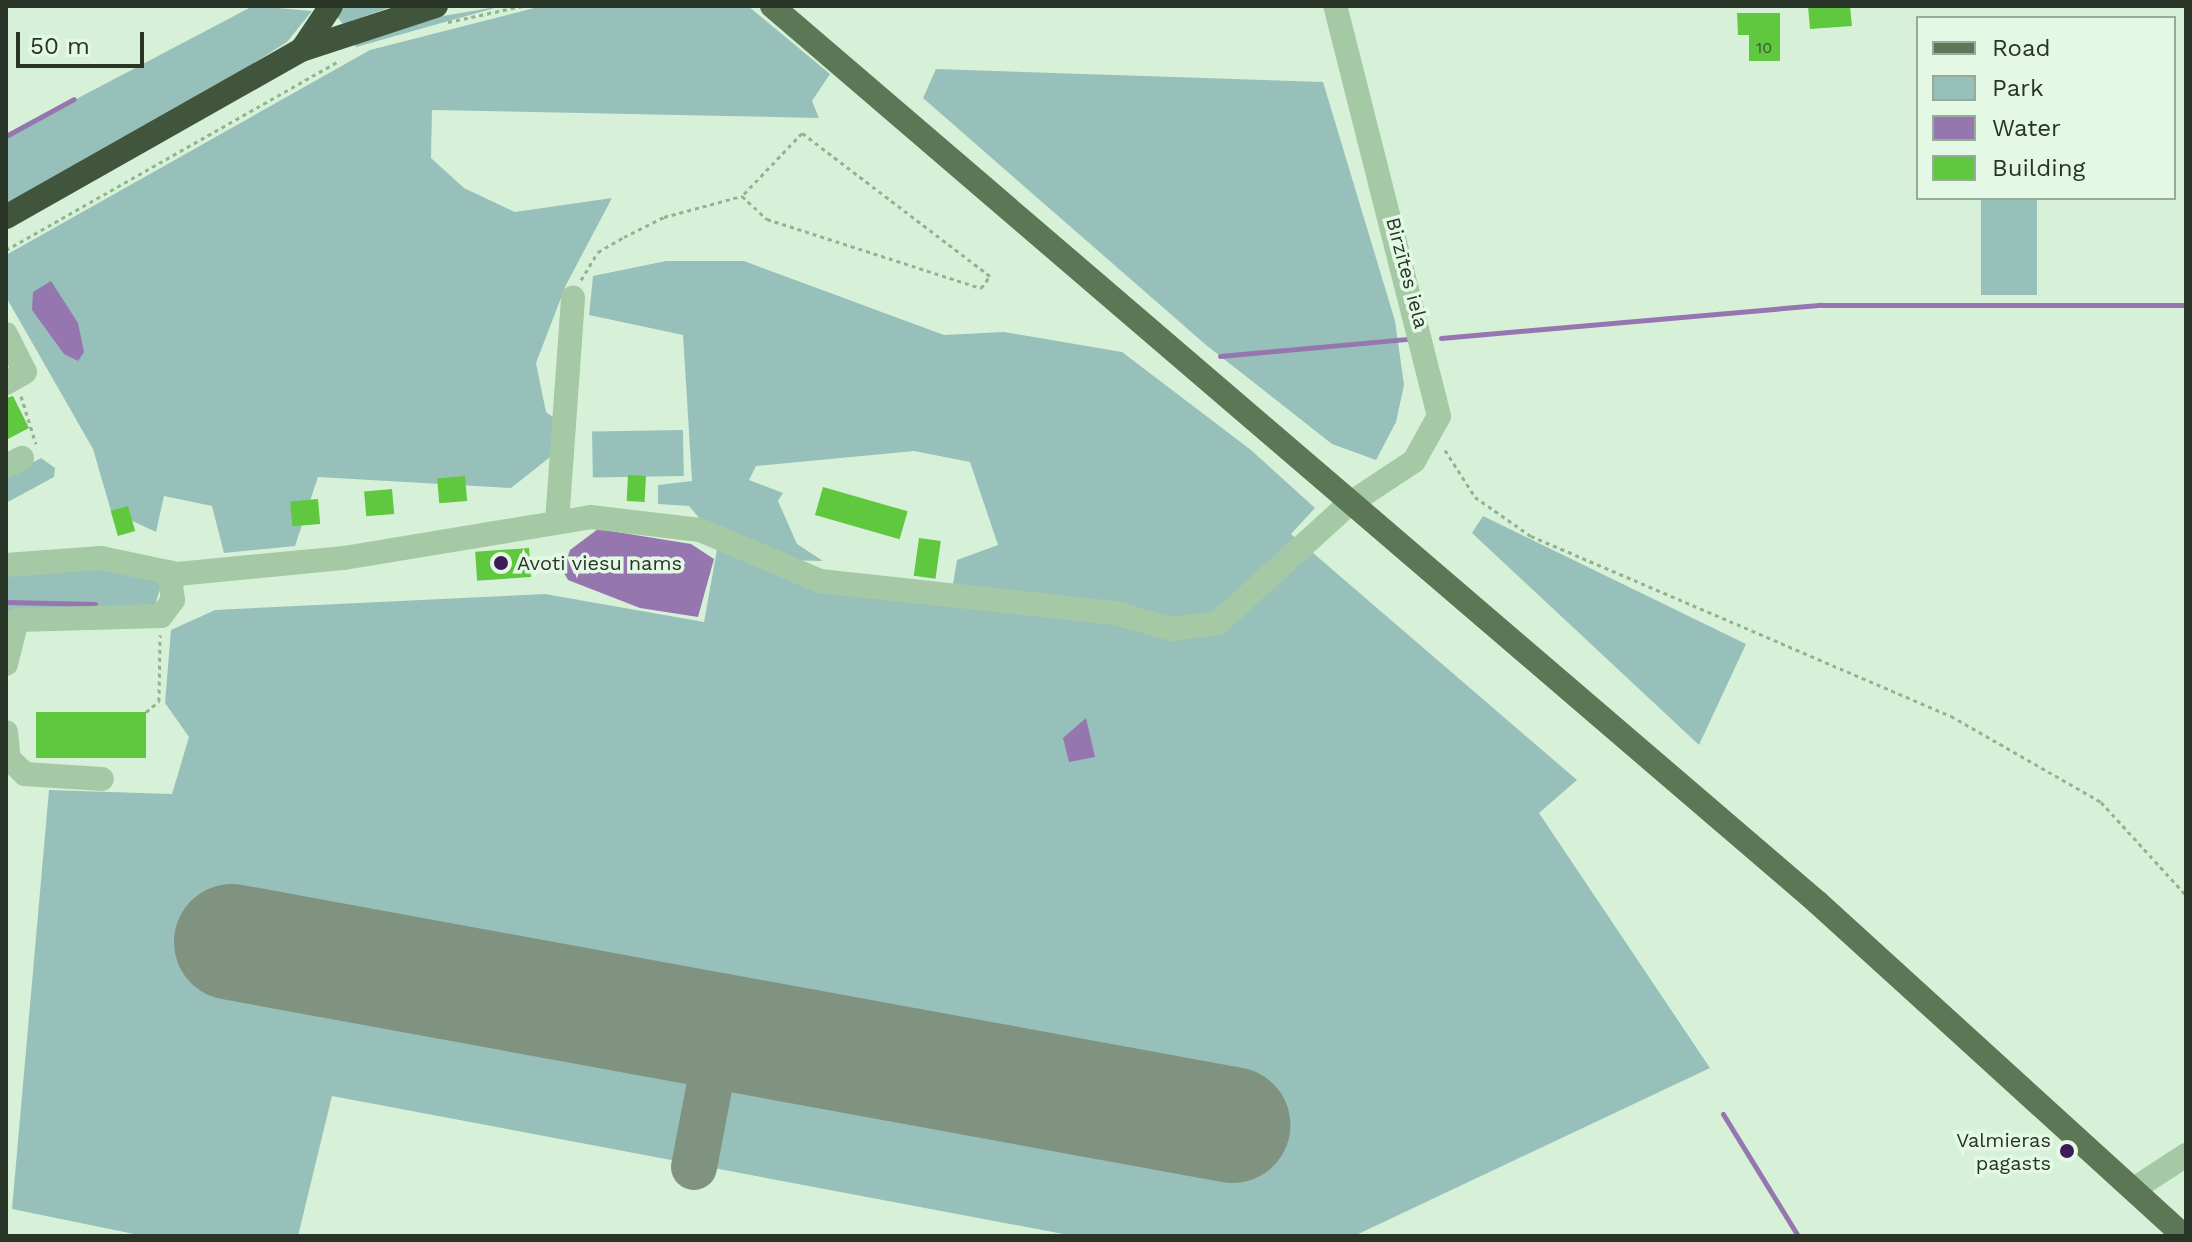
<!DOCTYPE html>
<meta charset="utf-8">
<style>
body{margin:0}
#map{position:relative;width:2192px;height:1242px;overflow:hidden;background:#d7f1d9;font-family:"Work Sans",sans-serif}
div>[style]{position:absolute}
.green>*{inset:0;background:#98c0ba;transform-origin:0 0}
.water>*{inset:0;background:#9576af}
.stream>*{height:5px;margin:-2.5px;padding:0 2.5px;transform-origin:2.5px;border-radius:2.5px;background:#9576af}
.taxiway>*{height:46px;margin:-23px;padding:0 23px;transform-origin:23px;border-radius:23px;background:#809280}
.runway>*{height:116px;margin:-58px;padding:0 58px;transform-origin:58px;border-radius:58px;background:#809280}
.building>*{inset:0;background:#60c83f;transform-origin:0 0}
.path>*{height:3px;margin-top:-1.5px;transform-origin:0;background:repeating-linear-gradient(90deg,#90b58e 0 4px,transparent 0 8px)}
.minor>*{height:24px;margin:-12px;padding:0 12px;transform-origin:12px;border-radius:12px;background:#a5c9a4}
.major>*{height:24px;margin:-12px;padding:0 12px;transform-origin:12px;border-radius:12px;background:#5b7756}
.highway>*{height:24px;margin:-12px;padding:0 12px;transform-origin:12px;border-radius:12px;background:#41553c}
.dots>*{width:22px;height:22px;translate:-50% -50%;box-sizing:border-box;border:4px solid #e4f9e5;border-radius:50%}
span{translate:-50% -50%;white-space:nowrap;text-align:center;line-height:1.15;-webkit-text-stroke:7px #e4f9e5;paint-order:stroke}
.number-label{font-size:16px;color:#36592c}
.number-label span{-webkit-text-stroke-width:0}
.street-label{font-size:20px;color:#283426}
.poi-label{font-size:20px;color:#283426}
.left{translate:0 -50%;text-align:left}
.right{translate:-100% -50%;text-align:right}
.frame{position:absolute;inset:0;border:8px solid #283426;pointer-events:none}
.legend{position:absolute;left:1916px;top:16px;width:260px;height:184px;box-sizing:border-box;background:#e4f9e5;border:2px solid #9a9;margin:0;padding:10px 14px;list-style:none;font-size:24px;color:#283426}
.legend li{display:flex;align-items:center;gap:16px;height:40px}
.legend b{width:40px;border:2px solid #9a9}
.scale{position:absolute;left:16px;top:32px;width:128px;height:36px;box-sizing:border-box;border:4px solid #283426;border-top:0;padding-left:10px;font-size:24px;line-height:28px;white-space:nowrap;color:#283426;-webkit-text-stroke:6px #e4f9e5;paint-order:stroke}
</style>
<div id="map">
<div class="green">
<div style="clip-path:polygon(253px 6px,312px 11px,287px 42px,237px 74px,6px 204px,6px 136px)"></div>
<div style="clip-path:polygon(341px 6px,394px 6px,343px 24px,336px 16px)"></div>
<div style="clip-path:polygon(502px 6px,356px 47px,354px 44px,437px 17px)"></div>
<div style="clip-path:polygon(542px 6px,748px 6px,830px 74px,812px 101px,819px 118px,432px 110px,431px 158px,464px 188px,515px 212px,612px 198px,566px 285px,536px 363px,546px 412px,573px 432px,554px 454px,511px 488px,318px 477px,295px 546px,224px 553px,212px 506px,164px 496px,156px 532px,111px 511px,93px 449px,6px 297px,6px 255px,370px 50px)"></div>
<div style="clip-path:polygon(936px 69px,1323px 82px,1395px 321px,1404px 385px,1396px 422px,1376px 460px,1332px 444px,1206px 345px,923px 98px)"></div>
<div style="left:1981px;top:198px;width:56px;height:97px"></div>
<div style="clip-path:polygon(666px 261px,744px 261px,944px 335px,1004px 332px,1122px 352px,1251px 450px,1315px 508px,1291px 534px,1577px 780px,1539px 813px,1710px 1068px,1354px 1236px,1074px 1236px,332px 1096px,298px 1236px,144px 1236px,12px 1209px,49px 790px,172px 794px,189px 737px,165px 703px,171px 630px,215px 610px,545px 594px,704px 622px,718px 544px,800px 584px,952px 590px,957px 560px,998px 545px,970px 462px,914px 451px,756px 466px,749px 480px,783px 493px,778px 501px,797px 544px,823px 561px,783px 560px,706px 526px,689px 506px,658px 504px,658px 485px,692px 481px,683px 335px,589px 315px,593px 276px)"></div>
<div style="left:683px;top:430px;width:46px;height:91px;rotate:89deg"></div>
<div style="clip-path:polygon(41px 458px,55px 468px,54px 477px,6px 503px,6px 477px)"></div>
<div style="clip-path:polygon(1483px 516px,1746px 644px,1699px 745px,1472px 533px)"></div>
<div style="clip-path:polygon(120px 567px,162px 583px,155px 605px,6px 620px,6px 572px)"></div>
</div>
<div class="water">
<div style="clip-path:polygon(51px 281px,78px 323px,84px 352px,78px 361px,64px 354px,32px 310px,33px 292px)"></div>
<div style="clip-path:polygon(598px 529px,691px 544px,714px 559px,698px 617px,640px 608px,568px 580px,563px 571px,570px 550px)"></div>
<div style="clip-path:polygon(1086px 718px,1095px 757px,1069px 762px,1063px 738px)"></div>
</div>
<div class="stream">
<div style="left:6px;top:136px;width:77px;rotate:-28.6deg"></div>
<div style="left:1441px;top:338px;width:382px;rotate:-5deg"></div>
<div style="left:1822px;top:305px;width:364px"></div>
<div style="left:1220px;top:356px;width:189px;rotate:-5.2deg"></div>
<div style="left:6px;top:602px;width:89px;rotate:1.3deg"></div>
<div style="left:1723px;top:1114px;width:143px;rotate:58.4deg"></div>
</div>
<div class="taxiway">
<div style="left:694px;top:1167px;width:138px;rotate:-79.2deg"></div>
</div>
<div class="runway">
<div style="left:232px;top:942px;width:1017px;rotate:10.37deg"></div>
</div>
<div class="building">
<div style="clip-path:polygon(1808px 6px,1850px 6px,1852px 26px,1810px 29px)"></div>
<div style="clip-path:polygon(1737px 13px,1780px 13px,1780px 61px,1749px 61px,1749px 35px,1738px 35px)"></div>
<div style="clip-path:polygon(13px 396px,29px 428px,6px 440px,6px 398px)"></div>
<div style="left:628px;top:475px;width:18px;height:26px;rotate:3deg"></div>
<div style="left:465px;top:476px;width:25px;height:28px;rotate:85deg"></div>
<div style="left:823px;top:487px;width:88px;height:29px;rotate:16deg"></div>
<div style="left:392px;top:489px;width:25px;height:28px;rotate:85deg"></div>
<div style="left:318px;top:499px;width:25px;height:28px;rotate:85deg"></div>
<div style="left:128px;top:506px;width:26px;height:18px;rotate:74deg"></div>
<div style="left:919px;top:538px;width:22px;height:38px;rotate:8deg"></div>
<div style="left:529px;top:548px;width:29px;height:54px;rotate:86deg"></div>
<div style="left:36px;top:712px;width:110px;height:46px"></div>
</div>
<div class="path">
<div style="left:448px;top:22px;width:76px;rotate:-12.2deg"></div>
<div style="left:6px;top:250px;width:384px;rotate:-29.6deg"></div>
<div style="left:581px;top:280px;width:33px;rotate:-59deg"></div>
<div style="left:598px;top:252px;width:30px;rotate:-30deg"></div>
<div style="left:624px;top:237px;width:45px;rotate:-26.6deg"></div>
<div style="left:664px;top:217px;width:81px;rotate:-15.1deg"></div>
<div style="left:742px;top:196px;width:34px;rotate:43deg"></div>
<div style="left:767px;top:219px;width:225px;rotate:17.9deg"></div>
<div style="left:981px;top:288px;width:15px;rotate:-53deg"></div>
<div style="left:990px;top:276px;width:236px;rotate:-142.7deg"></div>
<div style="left:802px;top:133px;width:87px;rotate:133.6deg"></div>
<div style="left:21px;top:396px;width:50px;rotate:72.6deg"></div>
<div style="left:1445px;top:450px;width:56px;rotate:57.4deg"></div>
<div style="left:1475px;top:497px;width:68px;rotate:34.9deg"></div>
<div style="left:1531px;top:536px;width:457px;rotate:23.2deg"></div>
<div style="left:1951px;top:716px;width:173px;rotate:29.8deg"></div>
<div style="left:2101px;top:802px;width:126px;rotate:47.6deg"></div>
<div style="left:146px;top:712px;width:17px;rotate:-40deg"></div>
<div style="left:159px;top:701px;width:66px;rotate:-89.1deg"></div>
</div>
<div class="minor">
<div style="left:6px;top:334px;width:42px;rotate:63.4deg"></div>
<div style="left:25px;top:372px;width:22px;rotate:150deg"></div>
<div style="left:6px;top:466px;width:18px;rotate:-27deg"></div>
<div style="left:557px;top:522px;width:225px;rotate:-85.9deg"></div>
<div style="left:6px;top:565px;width:95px;rotate:-4.2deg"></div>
<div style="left:101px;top:558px;width:78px;rotate:11.9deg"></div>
<div style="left:177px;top:574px;width:168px;rotate:-5.5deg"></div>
<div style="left:344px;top:558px;width:250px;rotate:-9.4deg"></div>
<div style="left:591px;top:517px;width:110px;rotate:6.8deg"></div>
<div style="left:700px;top:530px;width:130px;rotate:23deg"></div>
<div style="left:820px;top:581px;width:297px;rotate:6.2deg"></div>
<div style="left:1115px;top:613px;width:59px;rotate:15.7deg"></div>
<div style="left:1172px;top:629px;width:46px;rotate:-7.4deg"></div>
<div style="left:1218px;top:623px;width:177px;rotate:-42.3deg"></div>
<div style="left:1349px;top:504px;width:78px;rotate:-33.5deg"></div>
<div style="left:1414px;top:461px;width:51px;rotate:-60.9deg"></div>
<div style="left:1439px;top:416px;width:423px;rotate:-104.2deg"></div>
<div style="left:6px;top:664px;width:45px;rotate:-76deg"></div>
<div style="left:17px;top:620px;width:144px;rotate:-1.6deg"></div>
<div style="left:161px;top:616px;width:20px;rotate:-53deg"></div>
<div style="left:173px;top:600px;width:28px;rotate:-98deg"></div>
<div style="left:6px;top:732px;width:27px;rotate:84deg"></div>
<div style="left:9px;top:759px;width:22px;rotate:43deg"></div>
<div style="left:25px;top:774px;width:77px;rotate:3.7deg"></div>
<div style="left:2137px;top:1187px;width:59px;rotate:-33.1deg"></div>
</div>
<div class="major">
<div style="left:772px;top:6px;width:1377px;rotate:40.61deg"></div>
<div style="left:1817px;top:902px;width:496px;rotate:42.3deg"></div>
</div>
<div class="highway">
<div style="left:303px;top:48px;width:50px;rotate:-56.3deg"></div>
<div style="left:6px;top:217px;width:339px;rotate:-29.5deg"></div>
<div style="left:301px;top:50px;width:142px;rotate:-18.1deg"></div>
</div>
<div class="dots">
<div style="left:501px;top:563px;background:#3d1b56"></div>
<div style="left:2067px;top:1151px;background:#3d1b56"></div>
</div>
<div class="number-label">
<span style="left:1764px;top:48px">10</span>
</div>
<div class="street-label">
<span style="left:1407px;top:273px;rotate:75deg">Birzītes iela</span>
</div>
<div class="poi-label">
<span class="left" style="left:517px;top:563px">Avoti viesu nams</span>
<span class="right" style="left:2051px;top:1152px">Valmieras<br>pagasts</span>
</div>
<div class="frame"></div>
<ul class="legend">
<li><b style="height:10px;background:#5b7756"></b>Road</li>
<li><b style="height:22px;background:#98c0ba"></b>Park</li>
<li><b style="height:22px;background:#9576af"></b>Water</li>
<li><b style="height:22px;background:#60c83f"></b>Building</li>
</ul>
<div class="scale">50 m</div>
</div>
